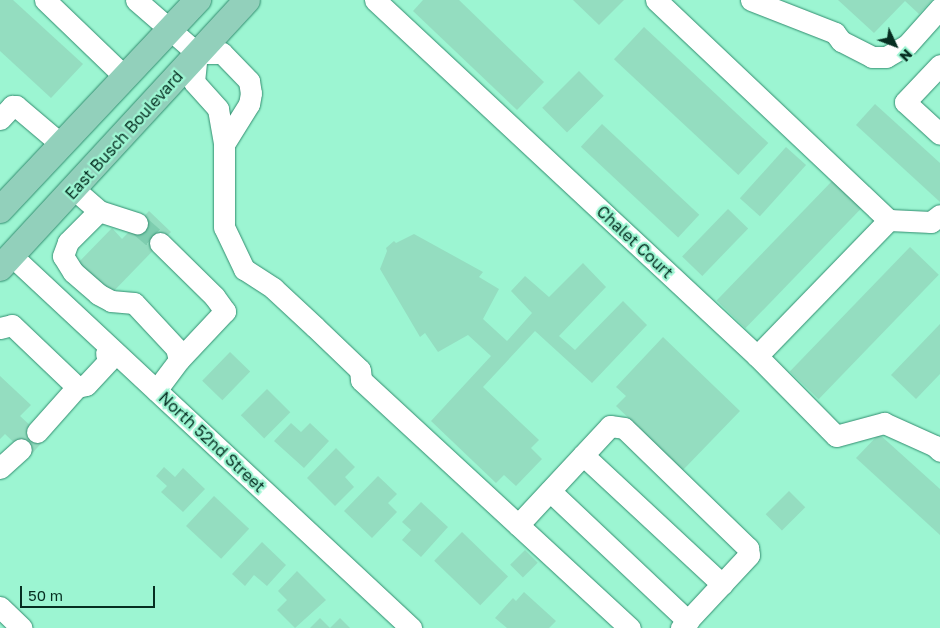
<!DOCTYPE html>
<style>
body{margin:0}
#map{position:relative;width:940px;height:628px;overflow:hidden;background:#9cf5d2;font-family:"Golos Text",sans-serif}
div>[style]{position:absolute}
.building>*{inset:0;background:#94ddc0;transform-origin:0 0}
.minor-tunnel>*{height:21px;margin-top:-10.5px;transform-origin:0;background:repeating-linear-gradient(90deg,#7ecdaf 0 21px,transparent 0 32px)}
.roads{filter:drop-shadow(0 0 1px #318d6f) drop-shadow(0 0 1px #318d6f)}
.minor>*{height:21px;margin:-10.5px;padding:0 10.5px;transform-origin:10.5px;border-radius:10.5px;background:#fff}
.major>*{height:26px;margin:-13px;padding:0 13px;transform-origin:13px;border-radius:13px;background:#92d0bb}
span{translate:-50% -50%;white-space:nowrap;text-align:center;line-height:1.15;-webkit-text-stroke:4.5px #9cf5d2;paint-order:stroke}
.street-label{font-size:16px;color:#062e21}
.north{position:absolute;left:870px;top:20px;width:50px;height:50px;-webkit-text-stroke:4px #9cf5d2;paint-order:stroke;rotate:133deg;font-size:14px;font-weight:700;line-height:20px;text-align:center;color:#062e21}
.north::after{content:'';display:block;margin:auto;width:18px;height:22px;background:#062e21;clip-path:polygon(50% 0,100% 100%,50% 72%,0 100%)}
.scale{position:absolute;left:20px;top:586px;width:135px;height:22px;box-sizing:border-box;border:2px solid #062e21;border-top:0;padding-left:6px;font-size:15px;line-height:18px;white-space:nowrap;color:#062e21;-webkit-text-stroke:4px #9cf5d2;paint-order:stroke}
</style>
<div id="map">
<div class="building">
<div style="clip-path:polygon(0 0,13px 0,83px 64px,51px 98px,0 51px)"></div>
<div style="clip-path:polygon(423px 0,459px 0,544px 82px,517px 110px,413px 11px)"></div>
<div style="clip-path:polygon(573px 0,624px 0,599px 25px)"></div>
<div style="clip-path:polygon(838px 0,932px 0,919px 14px,905px 1px,874px 33px)"></div>
<div style="left:644px;top:27px;width:170px;height:44px;rotate:43deg"></div>
<div style="left:579px;top:71px;width:35px;height:52px;rotate:45deg"></div>
<div style="clip-path:polygon(875px 104px,940px 163px,940px 202px,856px 125px)"></div>
<div style="left:602px;top:124px;width:133px;height:31px;rotate:43deg"></div>
<div style="left:786px;top:147px;width:27px;height:69px;rotate:42deg"></div>
<div style="left:834px;top:179px;width:40px;height:169px;rotate:44deg"></div>
<div style="left:728px;top:209px;width:28px;height:66px;rotate:44deg"></div>
<div style="clip-path:polygon(149px 211px,171px 232px,109px 296px,77px 264px,112px 228px,122px 239px)"></div>
<div style="clip-path:polygon(414px 234px,483px 272px,479px 277px,499px 289px,483px 319px,507px 341px,532px 313px,511px 291px,525px 276px,549px 297px,583px 263px,606px 287px,559px 336px,575px 350px,623px 301px,647px 325px,592px 383px,535px 331px,483px 387px,539px 440px,531px 448px,542px 459px,516px 486px,504px 475px,496px 483px,431px 421px,491px 356px,468px 335px,438px 352px,425px 333px,420px 337px,380px 269px,387px 251px,386px 248px,394px 241px,396px 243px)"></div>
<div style="left:910px;top:247px;width:40px;height:173px;rotate:44deg"></div>
<div style="clip-path:polygon(940px 324px,940px 374px,916px 399px,891px 375px)"></div>
<div style="clip-path:polygon(663px 337px,740px 411px,683px 470px,616px 406px,626px 396px,616px 387px)"></div>
<div style="left:230px;top:352px;width:28px;height:40px;rotate:44deg"></div>
<div style="clip-path:polygon(0 376px,31px 405px,20px 416px,45px 439px,29px 457px,5px 434px,0 439px)"></div>
<div style="left:267px;top:389px;width:33px;height:37px;rotate:45deg"></div>
<div style="clip-path:polygon(291px 423px,301px 432px,310px 423px,329px 441px,304px 468px,274px 441px)"></div>
<div style="clip-path:polygon(879px 434px,940px 489px,940px 535px,856px 458px)"></div>
<div style="clip-path:polygon(336px 448px,355px 467px,345px 477px,354px 487px,335px 506px,307px 478px)"></div>
<div style="clip-path:polygon(164px 467px,175px 477px,183px 468px,205px 489px,183px 512px,161px 492px,167px 486px,156px 476px)"></div>
<div style="clip-path:polygon(378px 476px,397px 494px,388px 503px,397px 512px,372px 538px,344px 511px)"></div>
<div style="left:789px;top:491px;width:23px;height:33px;rotate:45deg"></div>
<div style="left:214px;top:496px;width:48px;height:41px;rotate:43deg"></div>
<div style="clip-path:polygon(421px 502px,448px 527px,421px 557px,402px 540px,411px 530px,402px 522px)"></div>
<div style="left:462px;top:532px;width:64px;height:40px;rotate:44deg"></div>
<div style="clip-path:polygon(262px 542px,286px 565px,267px 586px,254px 575px,245px 586px,232px 574px)"></div>
<div style="left:525px;top:550px;width:18px;height:21px;rotate:45deg"></div>
<div style="clip-path:polygon(297px 571px,326px 600px,295px 628px,277px 610px,287px 600px,278px 591px)"></div>
<div style="clip-path:polygon(524px 592px,556px 621px,549px 628px,507px 628px,495px 618px,513px 598px,516px 601px)"></div>
<div style="clip-path:polygon(320px 618px,330px 628px,310px 628px)"></div>
<div style="clip-path:polygon(340px 618px,350px 628px,330px 628px)"></div>
</div>
<div class="minor-tunnel">
<div style="left:137px;top:223px;width:30px;rotate:41deg"></div>
</div>
<div class="roads">
<div class="minor">
<div style="left:45px;top:0;width:112px;rotate:43.9deg"></div>
<div style="left:136px;top:0;width:81px;rotate:41deg"></div>
<div style="left:375px;top:0;width:522px;rotate:42.98deg"></div>
<div style="left:757px;top:356px;width:112px;rotate:45.4deg"></div>
<div style="left:836px;top:436px;width:50px;rotate:-15.2deg"></div>
<div style="left:884px;top:423px;width:56px;rotate:24.3deg"></div>
<div style="left:935px;top:446px;width:7px;rotate:45deg"></div>
<div style="left:656px;top:0;width:320px;rotate:43.4deg"></div>
<div style="left:889px;top:220px;width:42px;rotate:2.7deg"></div>
<div style="left:931px;top:222px;width:11px;rotate:-38deg"></div>
<div style="left:751px;top:0;width:90px;rotate:21.4deg"></div>
<div style="left:835px;top:33px;width:10px;rotate:53deg"></div>
<div style="left:841px;top:41px;width:35px;rotate:27deg"></div>
<div style="left:872px;top:57px;width:14px"></div>
<div style="left:886px;top:57px;width:24px;rotate:-30deg"></div>
<div style="left:907px;top:45px;width:50px;rotate:-48.3deg"></div>
<div style="left:197px;top:53px;width:25px"></div>
<div style="left:222px;top:53px;width:39px;rotate:46deg"></div>
<div style="left:249px;top:81px;width:12px;rotate:81deg"></div>
<div style="left:251px;top:93px;width:11px;rotate:100deg"></div>
<div style="left:249px;top:104px;width:47px;rotate:122deg"></div>
<div style="left:224px;top:144px;width:83px;rotate:90deg"></div>
<div style="left:224px;top:227px;width:47px;rotate:64.5deg"></div>
<div style="left:244px;top:269px;width:35px;rotate:33deg"></div>
<div style="left:273px;top:288px;width:57px;rotate:42.9deg"></div>
<div style="left:315px;top:327px;width:62px;rotate:43.7deg"></div>
<div style="left:360px;top:370px;width:10px;rotate:84deg"></div>
<div style="left:361px;top:380px;width:366px;rotate:42.7deg"></div>
<div style="left:197px;top:53px;width:29px;rotate:96deg"></div>
<div style="left:194px;top:82px;width:36px;rotate:48deg"></div>
<div style="left:218px;top:109px;width:36px;rotate:80deg"></div>
<div style="left:940px;top:65px;width:51px;rotate:133.4deg"></div>
<div style="left:905px;top:102px;width:47px;rotate:42.4deg"></div>
<div style="left:0;top:119px;width:18px;rotate:-47deg"></div>
<div style="left:12px;top:106px;width:4px"></div>
<div style="left:16px;top:106px;width:60px;rotate:40.3deg"></div>
<div style="left:75px;top:190px;width:32px;rotate:41deg"></div>
<div style="left:99px;top:211px;width:44px;rotate:135deg"></div>
<div style="left:68px;top:242px;width:15px;rotate:110deg"></div>
<div style="left:63px;top:256px;width:19px;rotate:58deg"></div>
<div style="left:73px;top:272px;width:33px;rotate:41deg"></div>
<div style="left:98px;top:294px;width:15px;rotate:28deg"></div>
<div style="left:111px;top:301px;width:23px;rotate:5deg"></div>
<div style="left:134px;top:303px;width:62px;rotate:47deg"></div>
<div style="left:176px;top:348px;width:12px;rotate:76deg"></div>
<div style="left:179px;top:360px;width:38px;rotate:127deg"></div>
<div style="left:99px;top:211px;width:40px;rotate:18deg"></div>
<div style="left:160px;top:243px;width:76px;rotate:44.5deg"></div>
<div style="left:214px;top:296px;width:19px;rotate:54deg"></div>
<div style="left:225px;top:311px;width:67px;rotate:133.2deg"></div>
<div style="left:12px;top:256px;width:546px;rotate:42.99deg"></div>
<div style="left:0;top:328px;width:12px;rotate:-14deg"></div>
<div style="left:12px;top:325px;width:90px;rotate:43.6deg"></div>
<div style="left:757px;top:356px;width:190px;rotate:-45.9deg"></div>
<div style="left:37px;top:432px;width:60px;rotate:-48.4deg"></div>
<div style="left:77px;top:387px;width:9px;rotate:-13deg"></div>
<div style="left:86px;top:385px;width:33px;rotate:-47deg"></div>
<div style="left:108px;top:361px;width:8px;rotate:-104deg"></div>
<div style="left:583px;top:455px;width:190px;rotate:42.9deg"></div>
<div style="left:0;top:468px;width:28px;rotate:-42deg"></div>
<div style="left:550px;top:491px;width:190px;rotate:43.3deg"></div>
<div style="left:518px;top:525px;width:135px;rotate:-47.1deg"></div>
<div style="left:610px;top:426px;width:14px;rotate:8deg"></div>
<div style="left:624px;top:428px;width:173px;rotate:44.1deg"></div>
<div style="left:748px;top:548px;width:7px;rotate:82deg"></div>
<div style="left:749px;top:555px;width:100px;rotate:133deg"></div>
<div style="left:0;top:607px;width:30px;rotate:44deg"></div>
</div>
<div class="major">
<div style="left:0;top:210px;width:289px;rotate:-46.7deg"></div>
<div style="left:0;top:268px;width:364px;rotate:-47.3deg"></div>
</div>
</div>
<div class="street-label">
<span style="left:124px;top:135px;rotate:-48deg">East Busch Boulevard</span>
<span style="left:635px;top:242px;rotate:43deg">Chalet Court</span>
<span style="left:212px;top:442px;rotate:43deg">North 52nd Street</span>
</div>
<div class="north">N</div>
<div class="scale">50 m</div>
</div>
